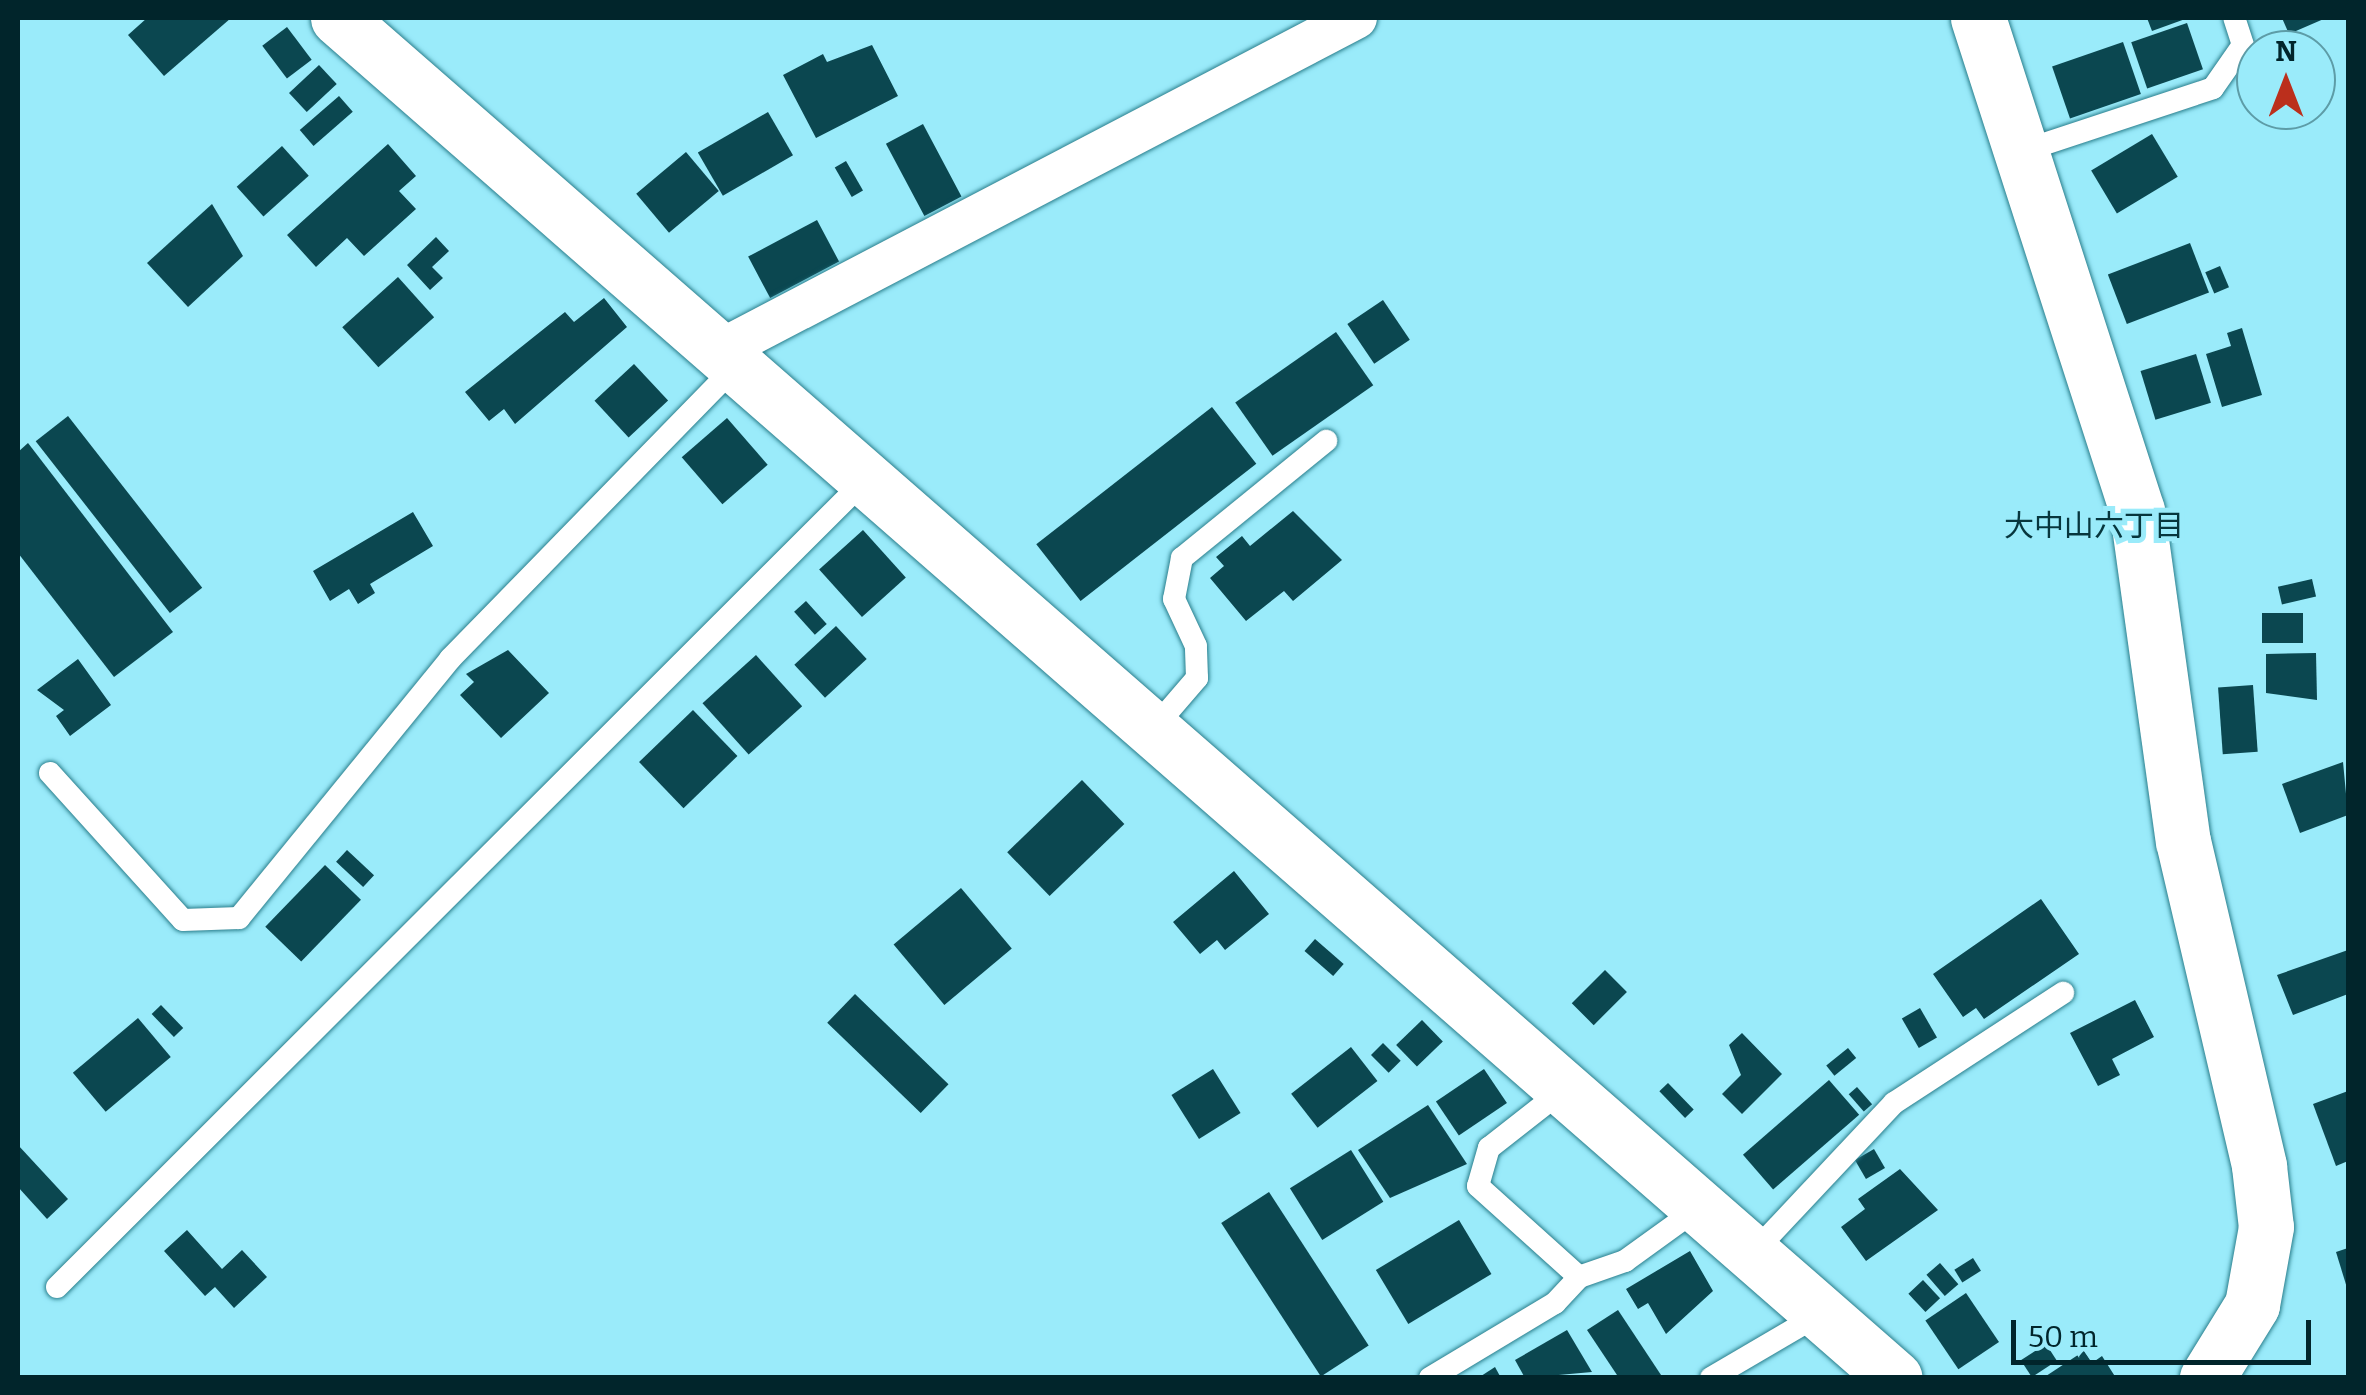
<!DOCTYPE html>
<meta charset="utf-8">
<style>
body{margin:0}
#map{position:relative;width:2366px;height:1395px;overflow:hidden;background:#9aebfa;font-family:Bitter,"Noto Sans JP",serif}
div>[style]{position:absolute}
.building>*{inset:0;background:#0b4750;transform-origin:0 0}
.roads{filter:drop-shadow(0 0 2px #2a7e8c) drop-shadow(0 0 2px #2a7e8c)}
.service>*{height:22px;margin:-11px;padding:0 11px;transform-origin:11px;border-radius:11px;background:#fff}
.minor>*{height:42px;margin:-21px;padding:0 21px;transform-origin:21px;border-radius:21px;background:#fff}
.tertiary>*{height:55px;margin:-27.5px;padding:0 27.5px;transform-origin:27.5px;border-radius:27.5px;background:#fff}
span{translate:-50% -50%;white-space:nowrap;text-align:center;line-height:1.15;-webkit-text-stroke:10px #9aebfa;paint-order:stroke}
.neighbourhood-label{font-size:30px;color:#07363d}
.frame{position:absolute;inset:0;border:20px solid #01252b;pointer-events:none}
.north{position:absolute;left:2236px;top:30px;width:100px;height:100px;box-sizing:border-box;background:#9aebfa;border:2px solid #5d9ca7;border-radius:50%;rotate:0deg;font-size:28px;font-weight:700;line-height:40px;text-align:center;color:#01252b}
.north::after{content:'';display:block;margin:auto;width:35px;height:45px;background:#bb2f1c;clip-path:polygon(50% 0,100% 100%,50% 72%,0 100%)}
.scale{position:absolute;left:2011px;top:1320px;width:300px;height:45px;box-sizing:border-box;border:5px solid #01252b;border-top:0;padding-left:12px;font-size:30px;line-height:35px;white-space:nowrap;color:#01252b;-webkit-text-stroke:8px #9aebfa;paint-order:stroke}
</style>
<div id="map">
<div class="building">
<div style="clip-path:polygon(147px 18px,231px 18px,164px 76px,128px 35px)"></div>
<div style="clip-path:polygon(2147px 18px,2188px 18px,2152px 31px)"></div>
<div style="clip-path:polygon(2282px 18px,2326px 18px,2289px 34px)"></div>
<div style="left:2187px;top:23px;width:49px;height:59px;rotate:71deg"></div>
<div style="left:287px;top:27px;width:41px;height:31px;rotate:53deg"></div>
<div style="left:2123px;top:42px;width:55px;height:75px;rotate:71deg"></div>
<div style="clip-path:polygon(872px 45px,898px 96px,816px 138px,783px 75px,823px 54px,827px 62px)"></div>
<div style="left:319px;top:65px;width:26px;height:41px;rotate:47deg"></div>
<div style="left:339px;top:96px;width:21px;height:52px;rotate:49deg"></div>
<div style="left:768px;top:112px;width:50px;height:81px;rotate:60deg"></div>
<div style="left:923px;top:124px;width:82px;height:42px;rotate:62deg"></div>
<div style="left:2152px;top:134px;width:50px;height:71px;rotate:59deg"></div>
<div style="clip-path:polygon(388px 144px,416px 176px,399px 191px,416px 209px,364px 256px,347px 238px,316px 267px,287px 235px)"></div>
<div style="left:282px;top:146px;width:40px;height:61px;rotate:48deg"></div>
<div style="left:686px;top:152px;width:51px;height:65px;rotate:50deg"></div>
<div style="left:846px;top:161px;width:34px;height:13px;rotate:60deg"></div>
<div style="clip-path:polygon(212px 204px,243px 256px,188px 307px,147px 263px)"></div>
<div style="left:817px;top:220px;width:47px;height:78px;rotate:62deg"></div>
<div style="clip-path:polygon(436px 237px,449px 251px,432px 267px,443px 278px,430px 290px,407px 265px)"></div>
<div style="left:2190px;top:243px;width:53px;height:88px;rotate:69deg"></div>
<div style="left:2220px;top:266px;width:23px;height:16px;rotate:67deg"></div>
<div style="left:398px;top:277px;width:54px;height:75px;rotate:48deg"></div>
<div style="clip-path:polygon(604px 298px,627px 327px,515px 424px,504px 409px,489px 421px,465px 392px,565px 312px,574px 322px)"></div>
<div style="left:1383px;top:300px;width:48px;height:43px;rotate:56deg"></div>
<div style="clip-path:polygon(2242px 328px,2262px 395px,2222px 407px,2206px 354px,2231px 346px,2227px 333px)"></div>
<div style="left:1336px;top:332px;width:65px;height:123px;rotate:55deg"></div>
<div style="left:2196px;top:354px;width:51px;height:58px;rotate:73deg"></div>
<div style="left:634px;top:364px;width:50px;height:54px;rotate:47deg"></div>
<div style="left:1212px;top:407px;width:72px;height:223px;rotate:52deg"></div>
<div style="left:68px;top:416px;width:218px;height:41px;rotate:52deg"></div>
<div style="left:727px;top:418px;width:62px;height:60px;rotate:49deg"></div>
<div style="clip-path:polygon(28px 443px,173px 632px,114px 677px,18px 553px,18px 452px)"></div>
<div style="clip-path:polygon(1293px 511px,1342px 560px,1293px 601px,1284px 591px,1246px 621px,1210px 578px,1224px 566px,1216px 557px,1242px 536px,1250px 546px)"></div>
<div style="clip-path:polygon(413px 512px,433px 546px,370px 584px,375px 593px,358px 604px,349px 589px,330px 601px,313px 571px)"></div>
<div style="left:863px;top:530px;width:64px;height:59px;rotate:48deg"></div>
<div style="left:2312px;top:579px;width:18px;height:35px;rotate:77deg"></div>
<div style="left:806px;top:601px;width:31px;height:16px;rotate:48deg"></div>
<div style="left:2262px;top:613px;width:41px;height:30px"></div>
<div style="left:836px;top:626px;width:45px;height:57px;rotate:47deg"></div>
<div style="clip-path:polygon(508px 650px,549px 693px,501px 738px,460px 695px,474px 682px,466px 674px)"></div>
<div style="clip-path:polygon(2316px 653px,2317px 700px,2266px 693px,2266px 654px)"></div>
<div style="left:756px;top:655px;width:69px;height:72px;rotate:48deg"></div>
<div style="clip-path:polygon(78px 659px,111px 705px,70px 736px,56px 716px,64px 710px,37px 690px)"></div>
<div style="left:2253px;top:685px;width:67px;height:35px;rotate:86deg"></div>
<div style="left:693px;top:710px;width:64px;height:75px;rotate:46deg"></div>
<div style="clip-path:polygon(2343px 762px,2348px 815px,2300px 833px,2282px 784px)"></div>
<div style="left:1082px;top:780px;width:61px;height:104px;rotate:46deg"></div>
<div style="left:347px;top:850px;width:37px;height:16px;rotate:43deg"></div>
<div style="left:325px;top:865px;width:50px;height:86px;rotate:44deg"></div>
<div style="clip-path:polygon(1234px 871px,1269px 914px,1225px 950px,1217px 940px,1200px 954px,1173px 922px)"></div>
<div style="left:961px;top:888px;width:79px;height:88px;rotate:50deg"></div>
<div style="clip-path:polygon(2041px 899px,2079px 954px,1984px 1019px,1976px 1008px,1963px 1017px,1933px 974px)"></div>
<div style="left:1315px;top:939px;width:38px;height:16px;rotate:41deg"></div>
<div style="clip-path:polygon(2348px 950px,2348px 994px,2293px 1015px,2277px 975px)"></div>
<div style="left:1605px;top:970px;width:31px;height:47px;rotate:45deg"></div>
<div style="left:855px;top:994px;width:130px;height:40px;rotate:44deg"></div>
<div style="clip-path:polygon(2135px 1000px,2154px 1037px,2112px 1059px,2120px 1075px,2098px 1086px,2070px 1033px)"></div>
<div style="left:161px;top:1005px;width:32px;height:13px;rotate:46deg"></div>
<div style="left:1920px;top:1008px;width:34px;height:21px;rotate:60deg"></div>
<div style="left:138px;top:1018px;width:51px;height:85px;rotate:50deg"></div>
<div style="left:1422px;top:1020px;width:30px;height:36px;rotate:46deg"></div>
<div style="clip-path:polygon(1742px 1033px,1782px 1074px,1742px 1114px,1722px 1094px,1741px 1075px,1729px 1045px)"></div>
<div style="left:1383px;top:1043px;width:25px;height:17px;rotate:45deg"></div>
<div style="left:1351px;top:1047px;width:43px;height:76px;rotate:52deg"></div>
<div style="left:1848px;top:1048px;width:13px;height:28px;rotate:51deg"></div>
<div style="left:1213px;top:1069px;width:52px;height:49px;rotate:58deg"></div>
<div style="left:1484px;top:1069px;width:41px;height:58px;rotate:56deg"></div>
<div style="left:1829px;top:1080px;width:46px;height:114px;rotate:49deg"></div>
<div style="left:1668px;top:1083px;width:37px;height:12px;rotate:46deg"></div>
<div style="left:1857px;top:1087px;width:23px;height:11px;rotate:49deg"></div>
<div style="clip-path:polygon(2348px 1091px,2348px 1161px,2336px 1166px,2313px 1104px)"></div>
<div style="clip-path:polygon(1428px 1105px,1467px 1164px,1390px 1198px,1358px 1150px)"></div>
<div style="clip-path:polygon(18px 1145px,68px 1199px,47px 1219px,18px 1187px)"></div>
<div style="left:1874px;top:1149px;width:22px;height:22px;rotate:60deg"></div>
<div style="left:1351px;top:1150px;width:61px;height:72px;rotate:58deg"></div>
<div style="clip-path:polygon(1900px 1169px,1938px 1210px,1866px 1261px,1841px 1227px,1865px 1209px,1858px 1199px)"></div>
<div style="left:1269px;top:1192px;width:183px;height:57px;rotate:57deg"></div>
<div style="left:1459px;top:1220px;width:63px;height:97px;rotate:59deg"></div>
<div style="clip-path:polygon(187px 1230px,222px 1269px,242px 1250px,267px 1277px,234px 1308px,215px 1287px,205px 1296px,164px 1251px)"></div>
<div style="clip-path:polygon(2348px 1248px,2348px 1291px,2336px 1252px)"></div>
<div style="clip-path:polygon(1690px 1251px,1713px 1291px,1666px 1334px,1648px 1303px,1638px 1309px,1626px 1289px)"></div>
<div style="left:1973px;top:1258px;width:15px;height:22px;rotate:58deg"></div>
<div style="left:1940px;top:1263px;width:28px;height:18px;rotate:49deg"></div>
<div style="left:1923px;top:1280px;width:25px;height:20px;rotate:47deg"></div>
<div style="left:1966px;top:1293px;width:59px;height:49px;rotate:56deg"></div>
<div style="clip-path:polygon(1618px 1310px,1663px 1378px,1619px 1378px,1587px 1330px)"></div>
<div style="clip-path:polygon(1567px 1330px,1592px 1372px,1525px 1378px,1515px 1360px)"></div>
<div style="left:2046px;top:1344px;width:20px;height:30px;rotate:57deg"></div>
<div style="clip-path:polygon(2084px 1351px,2092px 1363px,2102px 1356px,2116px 1378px,2043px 1378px)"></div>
<div style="clip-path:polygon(1495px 1367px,1501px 1378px,1478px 1378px)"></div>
</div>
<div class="roads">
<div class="service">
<div style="left:2020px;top:152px;width:203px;rotate:-18.3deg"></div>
<div style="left:2213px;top:88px;width:52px;rotate:-55.1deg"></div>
<div style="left:2243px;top:45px;width:28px;rotate:-108deg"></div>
<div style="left:1154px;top:728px;width:66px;rotate:-49.3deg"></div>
<div style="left:1197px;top:678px;width:32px;rotate:-92deg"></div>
<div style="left:1196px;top:646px;width:52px;rotate:-115.1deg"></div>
<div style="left:1174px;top:599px;width:42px;rotate:-79deg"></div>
<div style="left:1182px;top:558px;width:186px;rotate:-39.1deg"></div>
<div style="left:50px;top:773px;width:198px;rotate:47.9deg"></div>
<div style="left:183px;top:920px;width:56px;rotate:-2deg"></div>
<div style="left:239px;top:918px;width:334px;rotate:-50.8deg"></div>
<div style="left:450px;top:659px;width:408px;rotate:-45.7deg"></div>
<div style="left:1755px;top:1251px;width:203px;rotate:-46.8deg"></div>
<div style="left:1894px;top:1103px;width:202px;rotate:-33.1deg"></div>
<div style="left:1579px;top:1277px;width:49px;rotate:-19.2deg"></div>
<div style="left:1625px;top:1261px;width:92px;rotate:-35.8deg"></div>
<div style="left:57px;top:1287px;width:1145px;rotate:-44.96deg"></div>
<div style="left:1430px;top:1378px;width:146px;rotate:-31deg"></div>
<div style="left:1555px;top:1303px;width:35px;rotate:-47deg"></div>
<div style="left:1579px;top:1277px;width:136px;rotate:-138deg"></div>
<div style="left:1478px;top:1186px;width:40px;rotate:-74deg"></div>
<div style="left:1489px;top:1148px;width:94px;rotate:-38.1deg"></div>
<div style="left:1711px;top:1378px;width:126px;rotate:-30.4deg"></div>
</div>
<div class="minor">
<div style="left:717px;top:352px;width:721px;rotate:-27.6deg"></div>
</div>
<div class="tertiary">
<div style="left:338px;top:18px;width:2067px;rotate:41.14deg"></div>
<div style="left:1978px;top:18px;width:518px;rotate:72.12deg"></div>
<div style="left:2137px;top:511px;width:333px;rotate:82.1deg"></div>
<div style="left:2183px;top:841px;width:334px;rotate:76.8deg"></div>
<div style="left:2259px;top:1166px;width:61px;rotate:83.5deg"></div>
<div style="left:2266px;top:1227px;width:79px;rotate:100.2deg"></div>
<div style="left:2252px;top:1305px;width:86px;rotate:121.7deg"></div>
</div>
</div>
<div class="neighbourhood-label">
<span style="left:2094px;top:526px">大中山六丁目</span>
</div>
<div class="frame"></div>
<div class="north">N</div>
<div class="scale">50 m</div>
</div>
